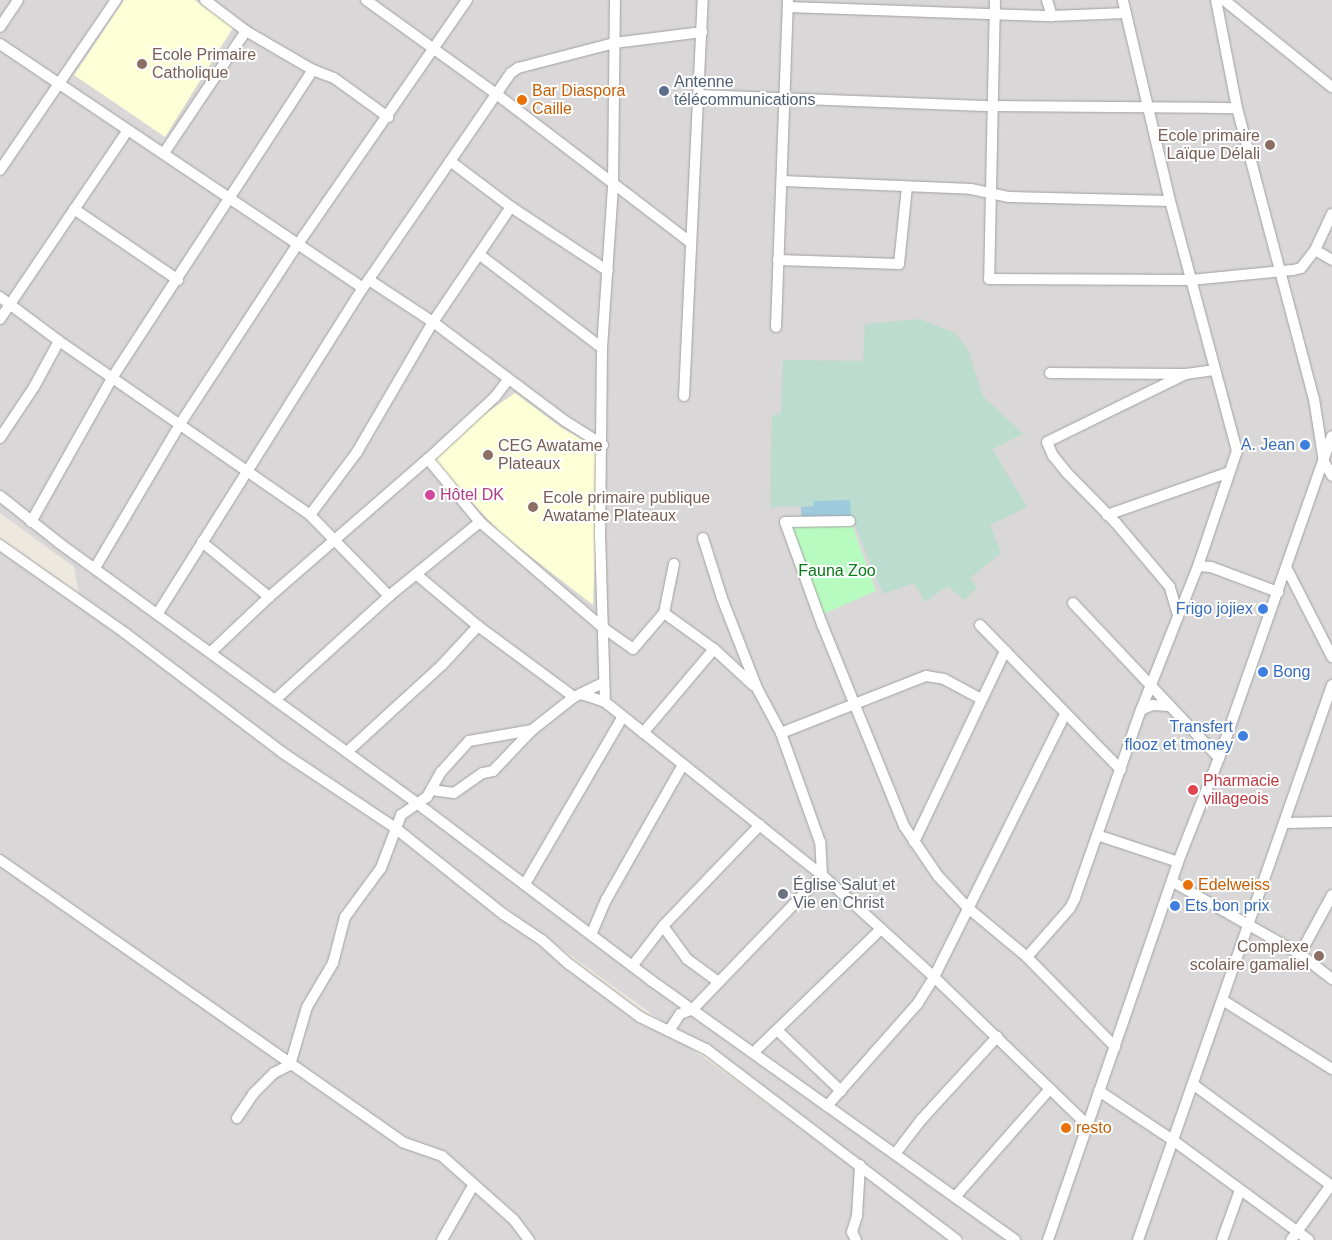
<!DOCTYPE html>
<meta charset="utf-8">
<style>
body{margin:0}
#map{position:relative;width:1332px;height:1240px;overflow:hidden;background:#ede9df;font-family:Arial,sans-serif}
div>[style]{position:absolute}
.residential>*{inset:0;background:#d9d7d7}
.education>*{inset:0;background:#fdffd6}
.wetland>*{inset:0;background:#bbdccf}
.park>*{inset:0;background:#b8fbc1}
.water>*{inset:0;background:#9dcbdd}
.roads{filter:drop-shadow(0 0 1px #a1a1a1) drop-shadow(0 0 1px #a1a1a1)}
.minor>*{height:10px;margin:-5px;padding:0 5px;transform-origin:5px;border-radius:5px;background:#fff}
.dots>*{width:14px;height:14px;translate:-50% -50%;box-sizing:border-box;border:2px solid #fff;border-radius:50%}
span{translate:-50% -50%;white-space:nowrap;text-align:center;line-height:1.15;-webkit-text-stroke:4px #fff;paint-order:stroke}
.education-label{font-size:16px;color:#785e54}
.left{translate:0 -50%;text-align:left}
.right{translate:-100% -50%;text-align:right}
.service-label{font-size:16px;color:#4e5e75}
.food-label{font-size:16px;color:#c56008}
.shop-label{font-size:16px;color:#366cbe}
.hotel-label{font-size:16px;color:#b23c85}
.park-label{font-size:16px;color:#067a17}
.health-label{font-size:16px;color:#be3a42}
.worship-label{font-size:16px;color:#5b616d}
</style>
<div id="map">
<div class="residential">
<div style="clip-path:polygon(0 0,1332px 0,1332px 1240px,965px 1240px,80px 601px,74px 567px,0 513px)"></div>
<div style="clip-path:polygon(0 548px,754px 1094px,954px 1240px,0 1240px)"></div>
</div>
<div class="education">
<div style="clip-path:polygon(124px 0,194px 0,234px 26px,165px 137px,74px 75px)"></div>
<div style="clip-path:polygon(515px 393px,562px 428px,599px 449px,593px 605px,502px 534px,436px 464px,436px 459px,469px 425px)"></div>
</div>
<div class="wetland">
<div style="clip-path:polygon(920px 319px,955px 333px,968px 350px,983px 396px,1023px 434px,992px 449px,1027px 507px,990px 525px,1001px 553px,970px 578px,977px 588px,964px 600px,948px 586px,925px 602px,914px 583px,883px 594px,851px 516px,814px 501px,814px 506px,770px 507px,772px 416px,781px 413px,783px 360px,863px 361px,865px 324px)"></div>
</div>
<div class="park">
<div style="clip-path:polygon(791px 525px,852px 525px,876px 591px,821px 615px)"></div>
</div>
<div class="water">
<div style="clip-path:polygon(850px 500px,851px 516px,801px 518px,801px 507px,814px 506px,814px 501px)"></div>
</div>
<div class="roads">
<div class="minor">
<div style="left:205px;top:0;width:51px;rotate:37.1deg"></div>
<div style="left:246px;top:31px;width:78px;rotate:30.2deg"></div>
<div style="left:313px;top:70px;width:22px;rotate:21deg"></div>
<div style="left:334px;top:78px;width:67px;rotate:35.8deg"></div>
<div style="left:366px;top:0;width:159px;rotate:35.8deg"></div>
<div style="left:495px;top:93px;width:245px;rotate:37.4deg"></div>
<div style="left:995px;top:0;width:279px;rotate:91.2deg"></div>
<div style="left:989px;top:279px;width:202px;rotate:0.3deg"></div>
<div style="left:1191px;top:280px;width:102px;rotate:-5.6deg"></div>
<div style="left:1293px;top:270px;width:8px;rotate:-14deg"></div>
<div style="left:1301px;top:268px;width:23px;rotate:-52deg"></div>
<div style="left:1315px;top:250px;width:40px;rotate:-65deg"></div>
<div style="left:1047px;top:0;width:17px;rotate:73deg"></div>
<div style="left:1216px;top:0;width:110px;rotate:79deg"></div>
<div style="left:1237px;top:108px;width:301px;rotate:75.2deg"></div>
<div style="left:1314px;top:399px;width:64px;rotate:81deg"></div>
<div style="left:1324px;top:462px;width:16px;rotate:60deg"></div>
<div style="left:1224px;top:0;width:139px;rotate:38.9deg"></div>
<div style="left:788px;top:7px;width:264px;rotate:2deg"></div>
<div style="left:1052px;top:16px;width:74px;rotate:-2.3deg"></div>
<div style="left:0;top:27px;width:32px;rotate:-56deg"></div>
<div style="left:0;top:44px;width:437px;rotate:33.9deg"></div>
<div style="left:699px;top:95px;width:292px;rotate:2.2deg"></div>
<div style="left:991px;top:106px;width:246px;rotate:0.5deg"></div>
<div style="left:164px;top:153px;width:147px;rotate:-56.1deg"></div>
<div style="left:450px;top:161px;width:76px;rotate:37deg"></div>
<div style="left:511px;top:207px;width:116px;rotate:33.4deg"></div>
<div style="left:0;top:170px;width:206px;rotate:-55.7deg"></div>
<div style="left:783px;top:181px;width:188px;rotate:2.4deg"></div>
<div style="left:971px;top:189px;width:39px;rotate:12deg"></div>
<div style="left:1009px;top:197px;width:161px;rotate:1.4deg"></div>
<div style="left:74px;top:209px;width:126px;rotate:34.3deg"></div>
<div style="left:1315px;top:250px;width:20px;rotate:30deg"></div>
<div style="left:480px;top:255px;width:153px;rotate:37.3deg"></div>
<div style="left:778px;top:260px;width:121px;rotate:1.9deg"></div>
<div style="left:899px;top:264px;width:77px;rotate:-84.1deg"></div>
<div style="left:369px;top:280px;width:77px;rotate:33.3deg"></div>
<div style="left:433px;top:322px;width:165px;rotate:36.9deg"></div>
<div style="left:565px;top:421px;width:45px;rotate:32.3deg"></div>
<div style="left:0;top:297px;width:74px;rotate:36.7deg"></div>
<div style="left:59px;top:341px;width:305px;rotate:34.7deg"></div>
<div style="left:310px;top:515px;width:113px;rotate:45.7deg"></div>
<div style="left:0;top:319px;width:228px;rotate:-55.9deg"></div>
<div style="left:776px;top:327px;width:327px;rotate:-87.9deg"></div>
<div style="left:1050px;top:373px;width:136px;rotate:0.4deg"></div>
<div style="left:1186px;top:374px;width:28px;rotate:-8deg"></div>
<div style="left:684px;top:396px;width:396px;rotate:-87.3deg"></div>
<div style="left:0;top:438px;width:61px;rotate:-56.3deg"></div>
<div style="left:34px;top:387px;width:52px;rotate:-61.5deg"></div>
<div style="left:428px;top:459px;width:82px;rotate:50.5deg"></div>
<div style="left:480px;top:522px;width:161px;rotate:40.7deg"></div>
<div style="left:602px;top:627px;width:38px;rotate:35deg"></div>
<div style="left:633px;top:649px;width:48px;rotate:-49.3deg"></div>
<div style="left:664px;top:613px;width:50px;rotate:-78.5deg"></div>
<div style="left:0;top:496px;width:75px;rotate:38.5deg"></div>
<div style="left:59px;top:543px;width:444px;rotate:36deg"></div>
<div style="left:418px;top:804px;width:293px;rotate:37.1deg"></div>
<div style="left:652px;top:981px;width:446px;rotate:35.5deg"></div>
<div style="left:310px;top:515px;width:79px;rotate:-53.3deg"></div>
<div style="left:357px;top:452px;width:151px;rotate:-59.7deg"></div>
<div style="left:433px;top:322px;width:139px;rotate:-55.9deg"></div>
<div style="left:1107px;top:515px;width:130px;rotate:-19.3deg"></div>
<div style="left:850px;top:521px;width:65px;rotate:179.1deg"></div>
<div style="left:785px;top:522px;width:109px;rotate:70.1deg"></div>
<div style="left:822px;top:624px;width:218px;rotate:67.9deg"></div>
<div style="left:904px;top:826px;width:60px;rotate:55.8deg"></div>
<div style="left:938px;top:876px;width:44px;rotate:46.8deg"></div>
<div style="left:968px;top:908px;width:77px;rotate:39.7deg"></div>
<div style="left:1027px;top:957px;width:126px;rotate:45.6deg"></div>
<div style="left:31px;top:522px;width:165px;rotate:-60.6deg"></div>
<div style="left:112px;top:378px;width:368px;rotate:-56.9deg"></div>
<div style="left:202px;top:542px;width:87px;rotate:39.4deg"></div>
<div style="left:0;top:545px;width:153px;rotate:35.1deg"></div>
<div style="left:125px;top:633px;width:198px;rotate:37.2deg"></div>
<div style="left:283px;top:753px;width:133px;rotate:33.7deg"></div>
<div style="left:394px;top:827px;width:139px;rotate:38.6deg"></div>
<div style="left:503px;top:914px;width:47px;rotate:33.7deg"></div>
<div style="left:542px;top:940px;width:36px;rotate:42deg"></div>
<div style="left:569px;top:964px;width:89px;rotate:36.7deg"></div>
<div style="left:640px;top:1017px;width:73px;rotate:25.9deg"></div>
<div style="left:706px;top:1049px;width:315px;rotate:37.3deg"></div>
<div style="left:1198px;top:566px;width:13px;rotate:4deg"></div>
<div style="left:1211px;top:567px;width:72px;rotate:20.5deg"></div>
<div style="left:95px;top:568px;width:167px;rotate:-59.4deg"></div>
<div style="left:180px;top:424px;width:215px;rotate:-56.8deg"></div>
<div style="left:298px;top:244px;width:297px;rotate:-55.3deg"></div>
<div style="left:1287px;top:569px;width:99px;rotate:62.9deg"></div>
<div style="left:417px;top:575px;width:80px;rotate:39.9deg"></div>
<div style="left:478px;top:626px;width:119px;rotate:36.5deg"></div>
<div style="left:1073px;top:603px;width:213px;rotate:46.7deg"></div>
<div style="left:1177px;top:612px;width:26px;rotate:-106deg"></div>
<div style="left:1170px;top:587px;width:84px;rotate:-130.2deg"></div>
<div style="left:1116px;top:523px;width:70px;rotate:-134.4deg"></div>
<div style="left:1067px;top:473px;width:22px;rotate:-129deg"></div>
<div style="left:1053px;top:456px;width:15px;rotate:-113deg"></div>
<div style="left:1047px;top:442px;width:155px;rotate:-26.1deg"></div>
<div style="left:158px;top:613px;width:384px;rotate:-57.8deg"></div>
<div style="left:363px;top:288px;width:261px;rotate:-55.5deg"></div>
<div style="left:511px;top:73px;width:9px;rotate:-36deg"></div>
<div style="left:518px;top:68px;width:99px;rotate:-14.6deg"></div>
<div style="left:614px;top:43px;width:89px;rotate:-7.1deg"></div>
<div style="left:664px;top:613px;width:62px;rotate:35.8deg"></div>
<div style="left:714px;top:649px;width:54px;rotate:42.8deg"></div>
<div style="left:980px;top:625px;width:202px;rotate:45.8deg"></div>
<div style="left:211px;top:652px;width:80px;rotate:-43.5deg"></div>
<div style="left:269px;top:597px;width:211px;rotate:-41deg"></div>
<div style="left:428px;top:459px;width:91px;rotate:-42.8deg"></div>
<div style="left:495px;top:397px;width:21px;rotate:-53deg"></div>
<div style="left:581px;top:694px;width:25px;rotate:18deg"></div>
<div style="left:605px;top:702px;width:278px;rotate:38.6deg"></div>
<div style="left:822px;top:875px;width:151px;rotate:42.3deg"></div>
<div style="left:934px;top:977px;width:213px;rotate:44deg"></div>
<div style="left:276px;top:699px;width:153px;rotate:-42.3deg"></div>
<div style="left:389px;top:596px;width:117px;rotate:-39.1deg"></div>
<div style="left:605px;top:702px;width:164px;rotate:-91.7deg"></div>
<div style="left:600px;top:538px;width:190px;rotate:-89.4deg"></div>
<div style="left:602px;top:348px;width:163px;rotate:-86.1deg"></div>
<div style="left:613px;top:185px;width:185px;rotate:-89.4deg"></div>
<div style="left:1141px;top:710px;width:13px;rotate:-23deg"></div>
<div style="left:1153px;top:705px;width:15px;rotate:4deg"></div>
<div style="left:643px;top:733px;width:110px;rotate:-49.8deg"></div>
<div style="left:781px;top:733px;width:156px;rotate:-21.5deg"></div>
<div style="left:926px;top:676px;width:18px;rotate:9deg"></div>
<div style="left:944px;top:679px;width:42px;rotate:28.4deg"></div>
<div style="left:347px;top:752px;width:129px;rotate:-42.5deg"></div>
<div style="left:442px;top:665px;width:53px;rotate:-47.3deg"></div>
<div style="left:432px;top:790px;width:22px;rotate:8deg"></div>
<div style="left:454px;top:793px;width:35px;rotate:-35deg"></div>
<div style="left:483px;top:773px;width:10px;rotate:-11deg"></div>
<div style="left:493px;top:771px;width:57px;rotate:-46.4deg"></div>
<div style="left:532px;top:730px;width:53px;rotate:-38.2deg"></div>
<div style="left:574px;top:697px;width:32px;rotate:-26deg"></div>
<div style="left:1286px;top:823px;width:46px;rotate:-1.2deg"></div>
<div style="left:1097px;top:835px;width:85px;rotate:18.4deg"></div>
<div style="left:914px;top:842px;width:212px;rotate:-64.5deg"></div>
<div style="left:0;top:860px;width:491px;rotate:35deg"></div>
<div style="left:402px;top:1142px;width:42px;rotate:19.3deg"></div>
<div style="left:442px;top:1156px;width:96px;rotate:41.6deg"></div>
<div style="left:514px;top:1220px;width:25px;rotate:53deg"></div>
<div style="left:1173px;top:882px;width:146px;rotate:29.6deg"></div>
<div style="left:1300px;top:954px;width:41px;rotate:38deg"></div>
<div style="left:525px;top:884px;width:194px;rotate:-59.7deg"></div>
<div style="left:663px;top:926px;width:41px;rotate:54deg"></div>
<div style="left:687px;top:959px;width:39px;rotate:36deg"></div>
<div style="left:591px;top:935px;width:38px;rotate:-67deg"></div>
<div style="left:606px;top:900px;width:154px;rotate:-60.4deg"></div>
<div style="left:1300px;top:954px;width:67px;rotate:-61.5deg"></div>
<div style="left:1027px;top:957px;width:65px;rotate:-48.7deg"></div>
<div style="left:1070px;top:908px;width:11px;rotate:-63deg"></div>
<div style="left:1075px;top:898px;width:199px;rotate:-70.7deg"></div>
<div style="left:1141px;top:710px;width:155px;rotate:-68.4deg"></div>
<div style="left:1198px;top:566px;width:121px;rotate:-71.3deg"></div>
<div style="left:1237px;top:451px;width:259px;rotate:-105deg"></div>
<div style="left:1170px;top:201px;width:206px;rotate:-103.2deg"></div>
<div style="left:633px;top:965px;width:49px;rotate:-52.4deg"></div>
<div style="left:663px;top:926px;width:140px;rotate:-46.2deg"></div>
<div style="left:1224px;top:1001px;width:128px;rotate:32.2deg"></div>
<div style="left:669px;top:1031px;width:20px;rotate:-57deg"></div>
<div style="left:680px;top:1014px;width:14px;rotate:-21deg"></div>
<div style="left:693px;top:1009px;width:186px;rotate:-46.1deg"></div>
<div style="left:822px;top:875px;width:33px;rotate:-93deg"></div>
<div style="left:820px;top:842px;width:116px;rotate:-109.7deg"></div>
<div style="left:781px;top:733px;width:51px;rotate:-118.1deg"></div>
<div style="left:757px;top:688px;width:97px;rotate:-111.3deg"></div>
<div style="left:722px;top:598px;width:63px;rotate:-107.6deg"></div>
<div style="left:778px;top:1031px;width:87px;rotate:43.6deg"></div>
<div style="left:754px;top:1052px;width:177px;rotate:-44.1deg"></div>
<div style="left:1194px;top:1085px;width:171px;rotate:36.2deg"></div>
<div style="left:1099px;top:1091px;width:90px;rotate:33.7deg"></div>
<div style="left:1174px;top:1141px;width:167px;rotate:36.3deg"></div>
<div style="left:827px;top:1106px;width:137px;rotate:-48.5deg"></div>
<div style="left:918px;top:1003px;width:31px;rotate:-58deg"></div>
<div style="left:934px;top:977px;width:294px;rotate:-63.5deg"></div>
<div style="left:237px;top:1118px;width:29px;rotate:-56deg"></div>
<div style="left:253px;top:1094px;width:30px;rotate:-45deg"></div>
<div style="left:274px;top:1073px;width:18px;rotate:-27deg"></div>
<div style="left:290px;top:1065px;width:60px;rotate:-73.7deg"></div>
<div style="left:307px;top:1007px;width:51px;rotate:-59.4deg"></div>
<div style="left:333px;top:963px;width:48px;rotate:-75.4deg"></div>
<div style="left:345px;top:917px;width:61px;rotate:-53.7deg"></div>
<div style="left:381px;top:868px;width:57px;rotate:-69.3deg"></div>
<div style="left:401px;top:815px;width:32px;rotate:-35deg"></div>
<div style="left:427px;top:797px;width:29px;rotate:-61deg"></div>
<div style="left:441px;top:772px;width:42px;rotate:-47.9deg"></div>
<div style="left:469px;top:741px;width:64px;rotate:-9.9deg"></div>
<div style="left:895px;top:1154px;width:43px;rotate:-52.6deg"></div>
<div style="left:921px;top:1120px;width:113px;rotate:-47.5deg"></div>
<div style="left:955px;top:1197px;width:144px;rotate:-48.7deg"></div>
<div style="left:442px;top:1240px;width:64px;rotate:-60.3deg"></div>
<div style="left:856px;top:1240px;width:9px;rotate:-117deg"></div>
<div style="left:852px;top:1232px;width:17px;rotate:-73deg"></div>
<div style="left:857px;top:1216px;width:51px;rotate:-86.6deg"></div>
<div style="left:1048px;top:1240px;width:400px;rotate:-71deg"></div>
<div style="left:1178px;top:862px;width:112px;rotate:-68.5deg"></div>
<div style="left:1219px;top:758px;width:341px;rotate:-70.7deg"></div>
<div style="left:1138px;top:1240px;width:588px;rotate:-70.73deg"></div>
<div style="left:1222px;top:1240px;width:53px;rotate:-70.2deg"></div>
<div style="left:1291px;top:1240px;width:68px;rotate:-54deg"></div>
</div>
</div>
<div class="dots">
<div style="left:142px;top:64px;background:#8d6e63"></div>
<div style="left:664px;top:91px;background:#5c6f8a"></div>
<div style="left:522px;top:100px;background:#e8710a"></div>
<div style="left:1270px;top:145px;background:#8d6e63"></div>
<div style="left:1305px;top:445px;background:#3f7fe0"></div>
<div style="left:488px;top:455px;background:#8d6e63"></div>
<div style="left:430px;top:495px;background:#d1479c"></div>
<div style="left:533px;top:507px;background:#8d6e63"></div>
<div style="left:1263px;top:609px;background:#3f7fe0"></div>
<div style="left:1263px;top:672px;background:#3f7fe0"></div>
<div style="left:1243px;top:736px;background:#3f7fe0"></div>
<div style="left:1193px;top:790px;background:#e0444e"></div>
<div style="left:1188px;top:885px;background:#e8710a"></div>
<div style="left:783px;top:894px;background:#6b7280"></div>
<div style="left:1175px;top:906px;background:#3f7fe0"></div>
<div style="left:1319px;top:956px;background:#8d6e63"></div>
<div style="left:1066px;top:1128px;background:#e8710a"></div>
</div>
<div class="education-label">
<span class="left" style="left:152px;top:64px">Ecole Primaire<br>Catholique</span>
<span class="right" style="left:1260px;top:145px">Ecole primaire<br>Laïque Délali</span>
<span class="left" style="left:498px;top:455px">CEG Awatame<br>Plateaux</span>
<span class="left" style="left:543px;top:507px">Ecole primaire publique<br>Awatame Plateaux</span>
<span class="right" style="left:1309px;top:956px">Complexe<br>scolaire gamaliel</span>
</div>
<div class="service-label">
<span class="left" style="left:674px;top:91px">Antenne<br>télécommunications</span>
</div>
<div class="food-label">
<span class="left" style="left:532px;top:100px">Bar Diaspora<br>Caille</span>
<span class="left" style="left:1198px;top:885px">Edelweiss</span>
<span class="left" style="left:1076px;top:1128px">resto</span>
</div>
<div class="shop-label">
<span class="right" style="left:1295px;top:445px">A. Jean</span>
<span class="right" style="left:1253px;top:609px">Frigo jojiex</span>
<span class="left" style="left:1273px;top:672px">Bong</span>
<span class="right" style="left:1233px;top:736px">Transfert<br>flooz et tmoney</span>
<span class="left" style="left:1185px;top:906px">Ets bon prix</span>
</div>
<div class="hotel-label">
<span class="left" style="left:440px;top:495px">Hôtel DK</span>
</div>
<div class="park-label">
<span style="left:837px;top:571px">Fauna Zoo</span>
</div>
<div class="health-label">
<span class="left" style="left:1203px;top:790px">Pharmacie<br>villageois</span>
</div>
<div class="worship-label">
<span class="left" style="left:793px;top:894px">Église Salut et<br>Vie en Christ</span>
</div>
</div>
